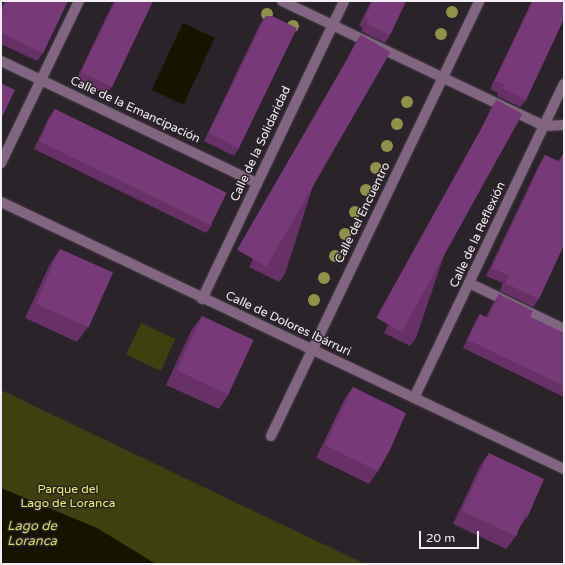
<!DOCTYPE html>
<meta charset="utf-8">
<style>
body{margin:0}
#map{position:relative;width:565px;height:565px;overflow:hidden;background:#2a232a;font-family:"Varela Round",sans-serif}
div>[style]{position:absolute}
.green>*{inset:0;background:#3f400f;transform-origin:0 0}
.water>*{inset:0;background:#141400;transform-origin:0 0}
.roads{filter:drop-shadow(0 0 1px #463f46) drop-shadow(0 0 1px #463f46)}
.minor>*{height:10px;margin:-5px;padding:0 5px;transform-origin:5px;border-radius:5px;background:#826581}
.trees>*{width:12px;height:12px;margin:-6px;border-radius:50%;background:#92914c}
.wall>*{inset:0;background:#673167}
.building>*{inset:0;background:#783978;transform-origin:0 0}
span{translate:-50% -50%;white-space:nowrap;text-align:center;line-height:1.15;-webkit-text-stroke:3px #2a232a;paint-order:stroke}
.street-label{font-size:12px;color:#f3eef3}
.park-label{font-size:12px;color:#e8eb68}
.water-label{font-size:13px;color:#d7da56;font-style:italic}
.frame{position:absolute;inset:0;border:2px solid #f3eef3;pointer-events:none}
.scale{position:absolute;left:419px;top:531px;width:60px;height:18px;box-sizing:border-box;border:2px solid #f3eef3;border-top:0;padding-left:5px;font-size:12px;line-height:14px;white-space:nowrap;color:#f3eef3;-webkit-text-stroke:3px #2a232a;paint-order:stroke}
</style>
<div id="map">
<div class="green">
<div style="left:141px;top:323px;width:38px;height:35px;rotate:25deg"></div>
<div style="clip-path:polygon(1px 390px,241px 505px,365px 564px,1px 564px)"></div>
</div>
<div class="water">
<div style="left:183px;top:23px;width:35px;height:74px;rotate:25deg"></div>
<div style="clip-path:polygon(1px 488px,97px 528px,156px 564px,1px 564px)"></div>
</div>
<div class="roads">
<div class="minor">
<div style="left:282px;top:1px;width:290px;rotate:25.5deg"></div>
<div style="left:544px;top:126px;width:20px;rotate:-3deg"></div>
<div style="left:1px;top:61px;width:284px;rotate:25.5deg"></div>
<div style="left:1px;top:163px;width:180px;rotate:-64.3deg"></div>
<div style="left:1px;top:202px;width:623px;rotate:25.37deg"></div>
<div style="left:469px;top:283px;width:106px;rotate:25.8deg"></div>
<div style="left:202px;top:299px;width:330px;rotate:-64.5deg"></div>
<div style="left:414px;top:398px;width:348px;rotate:-64.5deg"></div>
<div style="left:271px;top:436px;width:482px;rotate:-64.4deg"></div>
</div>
</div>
<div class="trees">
<div style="left:452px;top:12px"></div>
<div style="left:267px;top:14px"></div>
<div style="left:293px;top:26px"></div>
<div style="left:441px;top:34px"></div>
<div style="left:407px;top:102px"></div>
<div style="left:397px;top:124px"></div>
<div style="left:387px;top:146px"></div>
<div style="left:376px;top:168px"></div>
<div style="left:366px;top:190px"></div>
<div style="left:355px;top:212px"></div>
<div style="left:345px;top:234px"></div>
<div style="left:335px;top:256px"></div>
<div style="left:324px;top:278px"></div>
<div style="left:314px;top:300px"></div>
</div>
<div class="wall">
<div style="clip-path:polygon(5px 1px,68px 1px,43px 53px,37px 61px,1px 44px,1px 9px)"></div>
<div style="clip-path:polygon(114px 1px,153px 1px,112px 87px,106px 94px,76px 80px)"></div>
<div style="clip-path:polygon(371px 1px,406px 1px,390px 35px,385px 43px,361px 31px,363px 28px,359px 26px)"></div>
<div style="clip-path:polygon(532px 1px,564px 1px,526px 100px,520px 107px,497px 96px,498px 93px,490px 89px)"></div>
<div style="clip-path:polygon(266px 16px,239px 148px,234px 156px,204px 141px,260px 24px)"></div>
<div style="clip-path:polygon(361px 35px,285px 274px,279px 282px,249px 267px,355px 43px)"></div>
<div style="clip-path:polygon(497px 100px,416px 338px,410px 346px,384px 333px,491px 108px)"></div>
<div style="clip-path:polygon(55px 109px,212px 225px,206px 233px,34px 149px,49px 117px)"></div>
<div style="clip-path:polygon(563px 154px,539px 299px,533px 307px,500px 291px,503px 283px,486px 276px,540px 163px,545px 155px,558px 161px)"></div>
<div style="clip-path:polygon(60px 249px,88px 327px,77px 342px,25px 318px,50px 264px)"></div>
<div style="clip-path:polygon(499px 294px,530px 317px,564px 333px,564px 397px,463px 348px,475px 322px,480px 314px,486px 317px,494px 302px)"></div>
<div style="clip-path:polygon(202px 316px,229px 394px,219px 409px,166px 385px,191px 331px)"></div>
<div style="clip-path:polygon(353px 387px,378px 471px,369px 484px,316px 458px,344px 400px)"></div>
<div style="clip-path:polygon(489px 453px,528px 516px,520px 527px,516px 536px,506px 549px,453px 524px,480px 466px)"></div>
</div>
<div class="building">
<div style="clip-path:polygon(6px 1px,68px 1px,43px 53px,1px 33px,1px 15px)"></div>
<div style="clip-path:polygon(116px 1px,153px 1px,112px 87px,81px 72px)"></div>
<div style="clip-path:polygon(373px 1px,406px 1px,390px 35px,367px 24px,368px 20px,365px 18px)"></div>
<div style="clip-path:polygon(533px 1px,564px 1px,564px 19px,526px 100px,502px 88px,504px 85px,495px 81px)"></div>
<div style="clip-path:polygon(266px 16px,272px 16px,297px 28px,239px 148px,209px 133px)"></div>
<div style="left:361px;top:35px;width:34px;height:248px;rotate:30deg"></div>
<div style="clip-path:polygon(1px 83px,15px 90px,1px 119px)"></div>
<div style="left:497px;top:100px;width:29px;height:249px;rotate:29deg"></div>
<div style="left:55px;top:109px;width:191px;height:36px;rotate:26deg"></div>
<div style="clip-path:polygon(563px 154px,564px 154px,564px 245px,539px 299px,505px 283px,509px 276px,492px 268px,545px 155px,560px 162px)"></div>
<div style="left:60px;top:249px;width:58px;height:60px;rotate:24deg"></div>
<div style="clip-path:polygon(499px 294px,533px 311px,530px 317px,564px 333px,564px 386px,468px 340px,480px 314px,488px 318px)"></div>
<div style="left:202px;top:316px;width:57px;height:60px;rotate:25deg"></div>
<div style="clip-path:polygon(353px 387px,406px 413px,390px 450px,378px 471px,325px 445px)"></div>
<div style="clip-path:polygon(489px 453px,544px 479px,528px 516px,525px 515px,516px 536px,462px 511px)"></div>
</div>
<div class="street-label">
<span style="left:135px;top:110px;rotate:25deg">Calle de la Emancipación</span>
<span style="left:261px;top:144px;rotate:-65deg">Calle de la Solidaridad</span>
<span style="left:363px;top:213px;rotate:-64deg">Calle del Encuentro</span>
<span style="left:478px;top:235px;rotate:-65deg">Calle de la Reflexión</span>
<span style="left:288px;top:324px;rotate:25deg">Calle de Dolores Ibárruri</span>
</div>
<div class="park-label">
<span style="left:68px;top:497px">Parque del<br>Lago de Loranca</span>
</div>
<div class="water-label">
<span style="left:32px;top:534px">Lago de<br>Loranca</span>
</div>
<div class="frame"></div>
<div class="scale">20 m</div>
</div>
